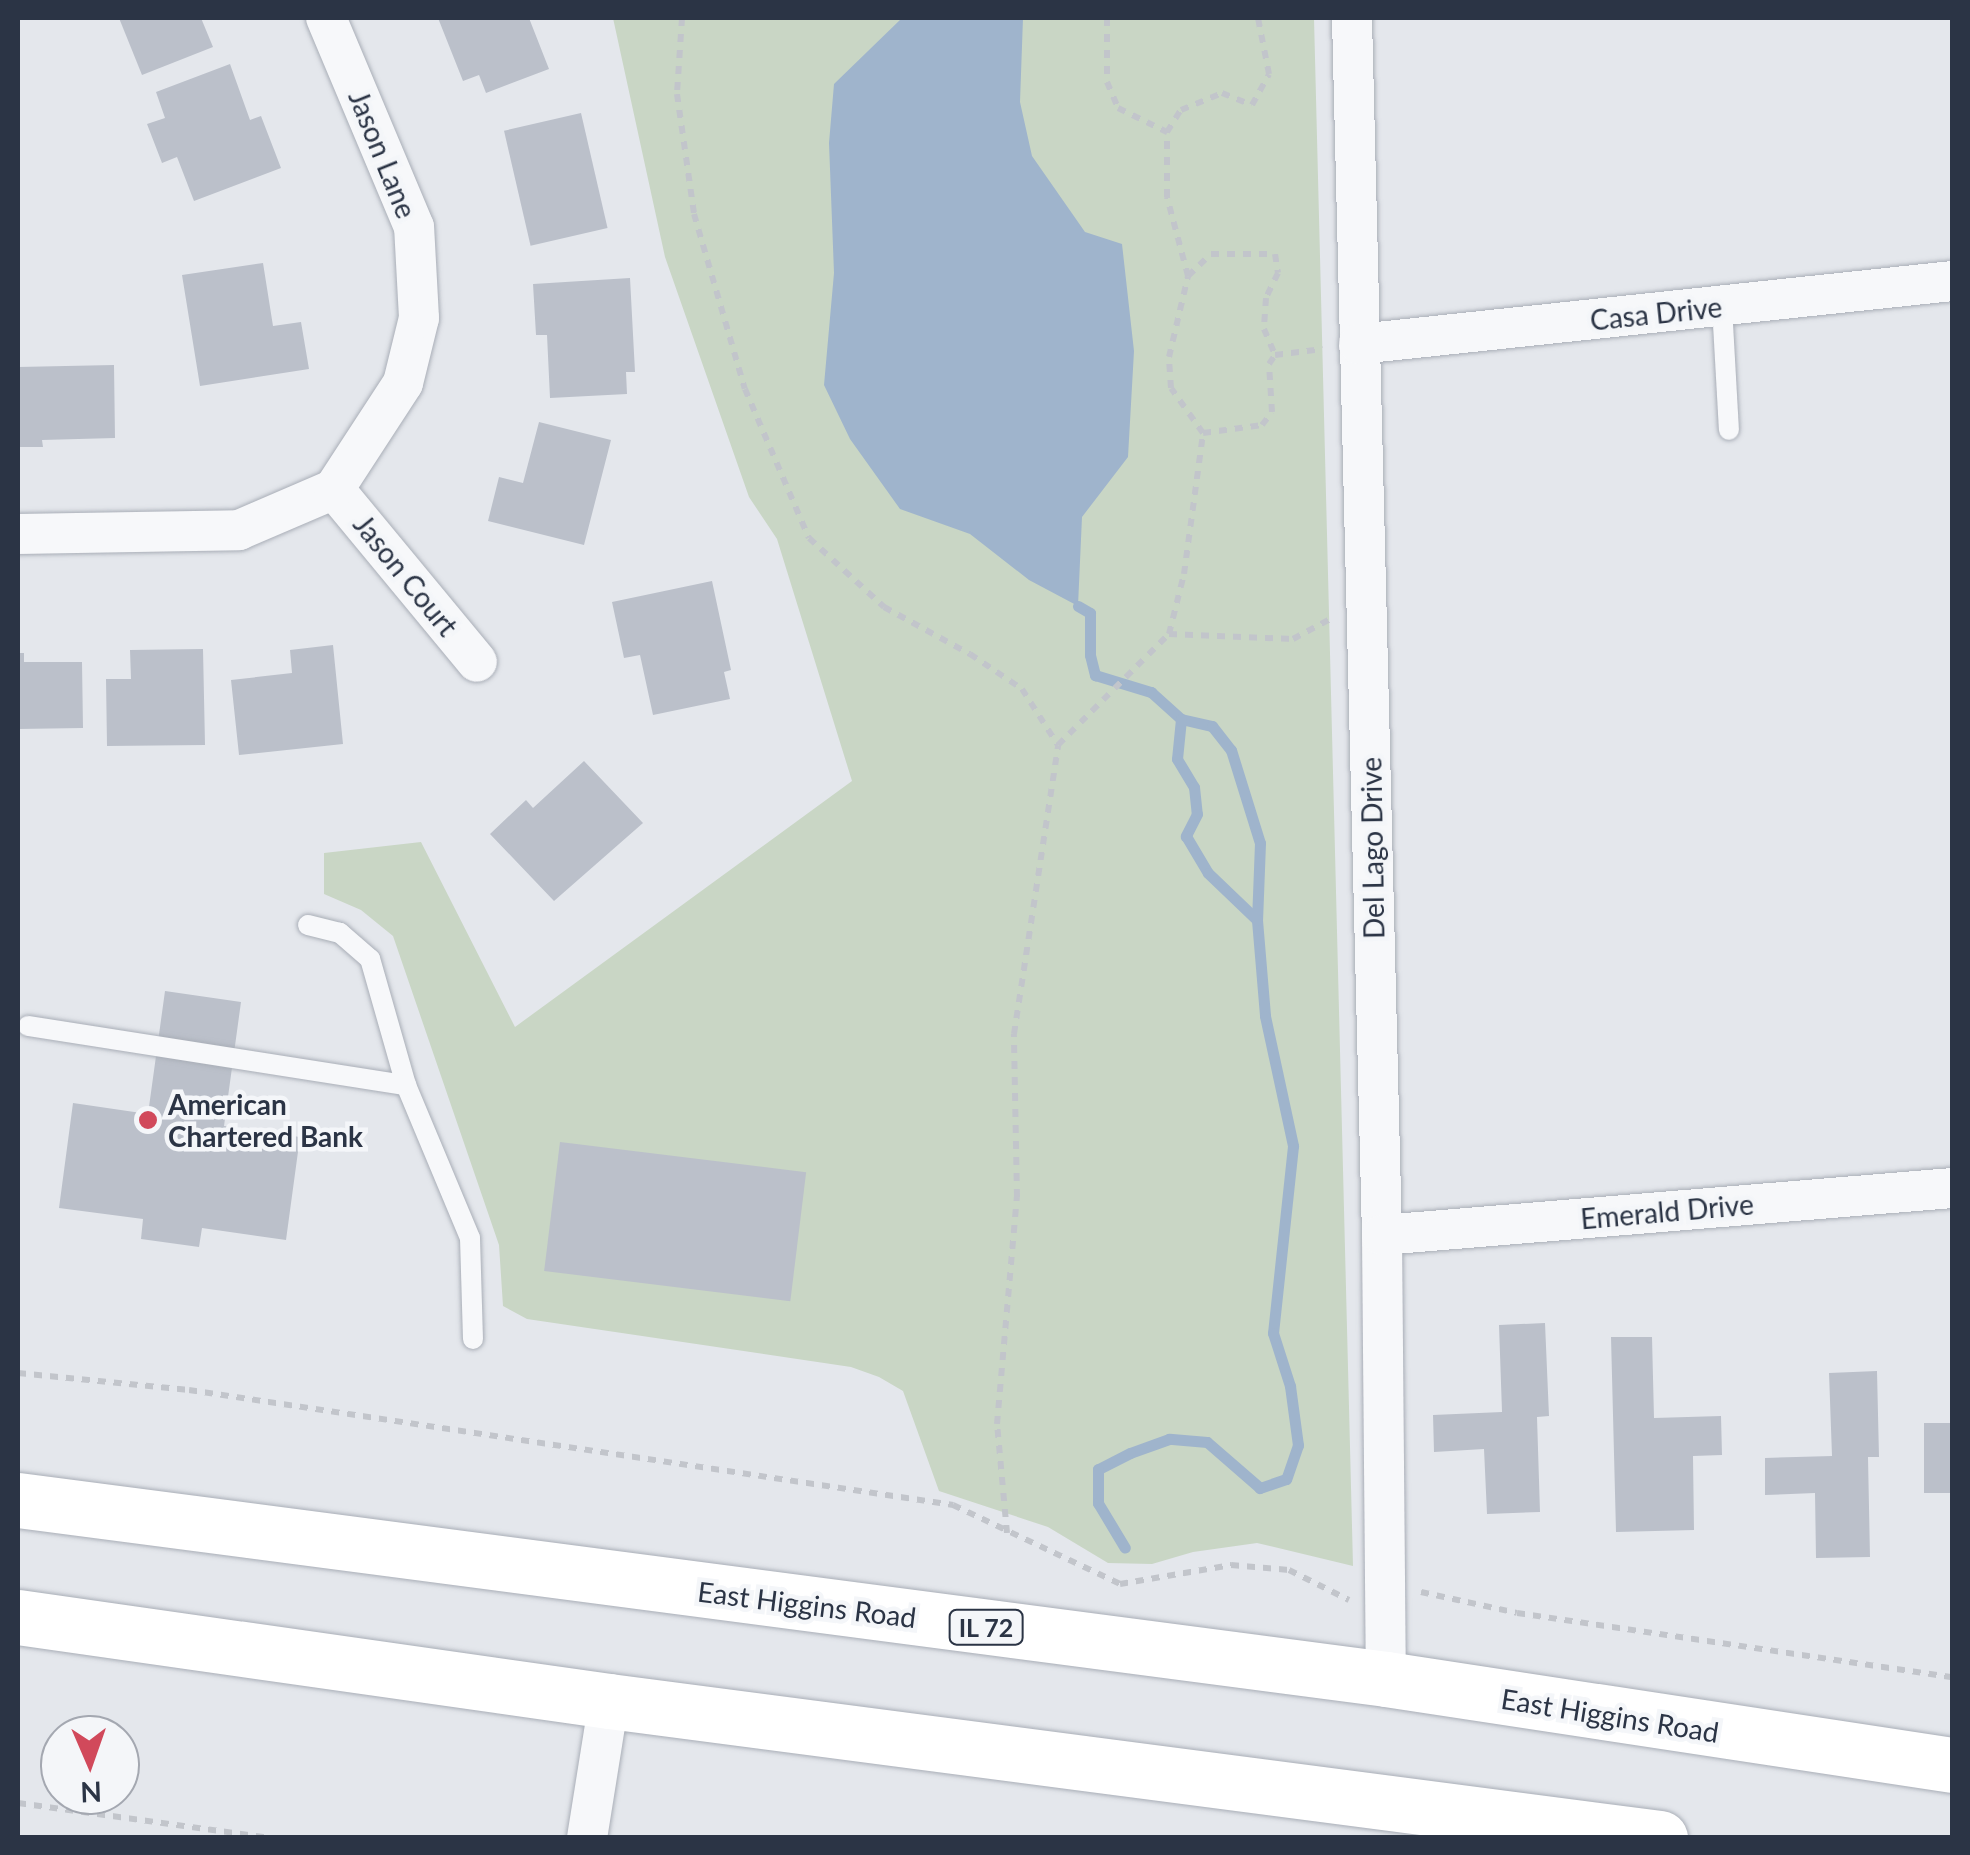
<!DOCTYPE html>
<style>
body{margin:0}
#map{position:relative;width:1970px;height:1855px;overflow:hidden;background:#e4e7ec;font-family:Lato,sans-serif}
div>[style]{position:absolute}
.green>*{inset:0;background:#c9d6c5}
.water>*{inset:0;background:#9fb4cc}
.stream>*{height:11px;margin:-5.5px;padding:0 5.5px;transform-origin:5.5px;border-radius:5.5px;background:#9fb4cc}
.building>*{inset:0;background:#bbc0ca;transform-origin:0 0}
.path>*{height:6px;margin-top:-3px;transform-origin:0;background:repeating-linear-gradient(90deg,#c2c5cb 0 8px,transparent 0 16px)}
.roads{filter:drop-shadow(0 0 2px #a9aeb7) drop-shadow(0 0 2px #a9aeb7)}
.service>*{height:20px;margin:-10px;padding:0 10px;transform-origin:10px;border-radius:10px;background:#f7f8fa}
.minor>*{height:40px;margin:-20px;padding:0 20px;transform-origin:20px;border-radius:20px;background:#f7f8fa}
.primary>*{height:55px;margin:-27.5px;padding:0 27.5px;transform-origin:27.5px;border-radius:27.5px;background:#fff}
.dots>*{width:28px;height:28px;translate:-50% -50%;box-sizing:border-box;border:5px solid #f4f6f9;border-radius:50%}
span{translate:-50% -50%;white-space:nowrap;text-align:center;line-height:1.15;-webkit-text-stroke:9px #f4f6f9;paint-order:stroke}
.shield-label span{padding:2px 8px;background:#f4f6f9;border:2px solid;border-radius:8px;-webkit-text-stroke-width:0}
.shield-label{font-size:25px;color:#2b3445;font-weight:700}
.street-label{font-size:28px;color:#2b3445}
.poi-label{font-size:28px;color:#2b3445;font-weight:700}
.left{translate:0 -50%;text-align:left}
.frame{position:absolute;inset:0;border:20px solid #2b3445;pointer-events:none}
.north{position:absolute;left:40px;top:1715px;width:100px;height:100px;box-sizing:border-box;background:#f4f6f9;border:2px solid #a4a8b1;border-radius:50%;rotate:178deg;font-size:28px;font-weight:700;line-height:40px;text-align:center;color:#2b3445}
.north::after{content:'';display:block;margin:auto;width:35px;height:45px;background:#d1495b;clip-path:polygon(50% 0,100% 100%,50% 72%,0 100%)}
</style>
<div id="map">
<div class="green">
<div style="clip-path:polygon(613px 18px,1314px 18px,1353px 1566px,1257px 1543px,1193px 1552px,1152px 1564px,1108px 1563px,1048px 1527px,939px 1491px,903px 1391px,879px 1377px,851px 1367px,527px 1319px,503px 1306px,499px 1245px,393px 936px,361px 910px,324px 894px,324px 853px,421px 842px,515px 1027px,852px 781px,777px 539px,749px 497px,665px 257px)"></div>
</div>
<div class="water">
<div style="clip-path:polygon(902px 18px,1023px 18px,1020px 102px,1032px 156px,1085px 232px,1122px 244px,1134px 351px,1128px 457px,1082px 517px,1078px 606px,1029px 580px,970px 534px,900px 509px,850px 439px,824px 385px,834px 273px,829px 143px,834px 84px)"></div>
</div>
<div class="stream">
<div style="left:1078px;top:606px;width:14px;rotate:30deg"></div>
<div style="left:1090px;top:613px;width:42px;rotate:90deg"></div>
<div style="left:1090px;top:655px;width:21px;rotate:76deg"></div>
<div style="left:1095px;top:675px;width:59px;rotate:16.9deg"></div>
<div style="left:1151px;top:692px;width:40px;rotate:42deg"></div>
<div style="left:1181px;top:719px;width:32px;rotate:13deg"></div>
<div style="left:1212px;top:726px;width:31px;rotate:52deg"></div>
<div style="left:1231px;top:750px;width:97px;rotate:72.7deg"></div>
<div style="left:1260px;top:843px;width:77px;rotate:92.2deg"></div>
<div style="left:1257px;top:920px;width:96px;rotate:85.2deg"></div>
<div style="left:1265px;top:1016px;width:133px;rotate:77.8deg"></div>
<div style="left:1293px;top:1146px;width:188px;rotate:96.1deg"></div>
<div style="left:1273px;top:1333px;width:56px;rotate:72.2deg"></div>
<div style="left:1290px;top:1386px;width:60px;rotate:82.3deg"></div>
<div style="left:1298px;top:1445px;width:36px;rotate:109deg"></div>
<div style="left:1286px;top:1479px;width:28px;rotate:161deg"></div>
<div style="left:1260px;top:1488px;width:70px;rotate:-139deg"></div>
<div style="left:1207px;top:1442px;width:38px;rotate:-175deg"></div>
<div style="left:1169px;top:1439px;width:41px;rotate:160.3deg"></div>
<div style="left:1130px;top:1453px;width:36px;rotate:153deg"></div>
<div style="left:1098px;top:1469px;width:34px;rotate:90deg"></div>
<div style="left:1098px;top:1503px;width:52px;rotate:59deg"></div>
<div style="left:1181px;top:719px;width:40px;rotate:95.7deg"></div>
<div style="left:1177px;top:759px;width:33px;rotate:59deg"></div>
<div style="left:1194px;top:787px;width:27px;rotate:84deg"></div>
<div style="left:1197px;top:814px;width:25px;rotate:117deg"></div>
<div style="left:1186px;top:836px;width:43px;rotate:59.3deg"></div>
<div style="left:1208px;top:873px;width:68px;rotate:43.8deg"></div>
</div>
<div class="building">
<div style="clip-path:polygon(119px 18px,201px 18px,213px 47px,142px 75px)"></div>
<div style="clip-path:polygon(438px 18px,529px 18px,549px 69px,486px 93px,479px 75px,463px 81px)"></div>
<div style="clip-path:polygon(230px 64px,250px 120px,261px 116px,281px 168px,194px 201px,177px 157px,162px 163px,147px 124px,165px 118px,156px 92px)"></div>
<div style="left:581px;top:113px;width:118px;height:79px;rotate:77deg"></div>
<div style="clip-path:polygon(263px 263px,273px 326px,301px 322px,309px 369px,200px 386px,182px 275px)"></div>
<div style="clip-path:polygon(630px 278px,635px 372px,626px 372px,627px 394px,550px 398px,547px 335px,536px 335px,533px 284px)"></div>
<div style="clip-path:polygon(114px 365px,115px 438px,42px 440px,43px 447px,18px 447px,18px 367px)"></div>
<div style="clip-path:polygon(539px 422px,611px 440px,584px 545px,488px 521px,499px 477px,523px 483px)"></div>
<div style="clip-path:polygon(712px 581px,731px 670px,724px 672px,730px 699px,653px 715px,640px 655px,624px 658px,612px 602px)"></div>
<div style="clip-path:polygon(333px 645px,343px 744px,239px 755px,231px 680px,292px 673px,290px 650px)"></div>
<div style="clip-path:polygon(203px 649px,205px 745px,107px 746px,106px 679px,131px 679px,130px 650px)"></div>
<div style="clip-path:polygon(18px 653px,24px 653px,24px 662px,82px 662px,83px 728px,18px 729px)"></div>
<div style="clip-path:polygon(584px 761px,643px 823px,554px 901px,490px 834px,526px 800px,533px 808px)"></div>
<div style="clip-path:polygon(165px 991px,241px 1002px,224px 1126px,300px 1137px,286px 1240px,202px 1228px,199px 1247px,141px 1239px,143px 1219px,59px 1208px,73px 1103px,148px 1114px)"></div>
<div style="left:560px;top:1142px;width:248px;height:130px;rotate:7deg"></div>
<div style="clip-path:polygon(1545px 1323px,1549px 1416px,1537px 1417px,1540px 1512px,1487px 1514px,1484px 1449px,1434px 1452px,1433px 1415px,1502px 1412px,1499px 1325px)"></div>
<div style="clip-path:polygon(1611px 1337px,1652px 1337px,1654px 1418px,1721px 1416px,1722px 1455px,1693px 1456px,1694px 1530px,1616px 1532px)"></div>
<div style="clip-path:polygon(1877px 1371px,1879px 1457px,1868px 1457px,1870px 1557px,1816px 1558px,1815px 1493px,1765px 1495px,1765px 1458px,1832px 1456px,1829px 1373px)"></div>
<div style="left:1952px;top:1423px;width:70px;height:28px;rotate:90deg"></div>
</div>
<div class="path">
<div style="left:682px;top:18px;width:76px;rotate:93.8deg"></div>
<div style="left:677px;top:94px;width:121px;rotate:81.9deg"></div>
<div style="left:694px;top:214px;width:182px;rotate:73.8deg"></div>
<div style="left:745px;top:389px;width:162px;rotate:66.8deg"></div>
<div style="left:809px;top:538px;width:102px;rotate:42.6deg"></div>
<div style="left:884px;top:607px;width:98px;rotate:28.7deg"></div>
<div style="left:970px;top:654px;width:63px;rotate:33.9deg"></div>
<div style="left:1022px;top:689px;width:67px;rotate:57.3deg"></div>
<div style="left:1107px;top:18px;width:64px;rotate:90deg"></div>
<div style="left:1107px;top:82px;width:28px;rotate:67deg"></div>
<div style="left:1118px;top:108px;width:55px;rotate:26.1deg"></div>
<div style="left:1188px;top:276px;width:32px;rotate:-44deg"></div>
<div style="left:1211px;top:254px;width:64px"></div>
<div style="left:1275px;top:254px;width:19px;rotate:81deg"></div>
<div style="left:1278px;top:273px;width:28px;rotate:116deg"></div>
<div style="left:1266px;top:298px;width:31px;rotate:94deg"></div>
<div style="left:1264px;top:329px;width:28px;rotate:67deg"></div>
<div style="left:1203px;top:433px;width:55px;rotate:-125.4deg"></div>
<div style="left:1171px;top:388px;width:31px;rotate:-94deg"></div>
<div style="left:1169px;top:357px;width:83px;rotate:-76.8deg"></div>
<div style="left:1188px;top:276px;width:82px;rotate:-104.9deg"></div>
<div style="left:1167px;top:197px;width:65px;rotate:-90deg"></div>
<div style="left:1167px;top:132px;width:26px;rotate:-58deg"></div>
<div style="left:1181px;top:110px;width:44px;rotate:-22.5deg"></div>
<div style="left:1222px;top:93px;width:32px;rotate:22deg"></div>
<div style="left:1252px;top:105px;width:35px;rotate:-61deg"></div>
<div style="left:1269px;top:74px;width:57px;rotate:-101.1deg"></div>
<div style="left:1169px;top:634px;width:124px;rotate:2.3deg"></div>
<div style="left:1293px;top:639px;width:42px;rotate:-28.4deg"></div>
<div style="left:18px;top:1373px;width:172px;rotate:5.7deg"></div>
<div style="left:189px;top:1390px;width:773px;rotate:8.56deg"></div>
<div style="left:953px;top:1505px;width:185px;rotate:25.3deg"></div>
<div style="left:1120px;top:1584px;width:113px;rotate:-9.7deg"></div>
<div style="left:1231px;top:1565px;width:58px;rotate:4.9deg"></div>
<div style="left:1289px;top:1570px;width:67px;rotate:26.6deg"></div>
<div style="left:1007px;top:1533px;width:109px;rotate:-95.2deg"></div>
<div style="left:997px;top:1424px;width:228px;rotate:-85deg"></div>
<div style="left:1017px;top:1197px;width:163px;rotate:-91.1deg"></div>
<div style="left:1014px;top:1034px;width:292px;rotate:-81.3deg"></div>
<div style="left:1058px;top:745px;width:157px;rotate:-45deg"></div>
<div style="left:1169px;top:634px;width:62px;rotate:-76deg"></div>
<div style="left:1184px;top:574px;width:142px;rotate:-82.3deg"></div>
<div style="left:1203px;top:433px;width:60px;rotate:-7.7deg"></div>
<div style="left:1262px;top:425px;width:16px;rotate:-52deg"></div>
<div style="left:1272px;top:412px;width:48px;rotate:-93.6deg"></div>
<div style="left:1269px;top:364px;width:11px;rotate:-56deg"></div>
<div style="left:1275px;top:355px;width:48px;rotate:-7.1deg"></div>
<div style="left:1421px;top:1592px;width:98px;rotate:12.3deg"></div>
<div style="left:1517px;top:1613px;width:440px;rotate:8.4deg"></div>
<div style="left:18px;top:1803px;width:255px;rotate:7.9deg"></div>
</div>
<div class="roads">
<div class="service">
<div style="left:1722px;top:306px;width:124px;rotate:86.8deg"></div>
<div style="left:28px;top:1026px;width:383px;rotate:8.9deg"></div>
<div style="left:406px;top:1085px;width:131px;rotate:-105.9deg"></div>
<div style="left:370px;top:959px;width:40px;rotate:-139deg"></div>
<div style="left:340px;top:933px;width:33px;rotate:-166deg"></div>
<div style="left:406px;top:1085px;width:166px;rotate:67.3deg"></div>
<div style="left:470px;top:1238px;width:101px;rotate:88.3deg"></div>
</div>
<div class="minor">
<div style="left:1352px;top:18px;width:1217px;rotate:88.59deg"></div>
<div style="left:1382px;top:1235px;width:444px;rotate:89.5deg"></div>
<div style="left:1359px;top:344px;width:596px;rotate:-6.06deg"></div>
<div style="left:334px;top:489px;width:224px;rotate:50.4deg"></div>
<div style="left:18px;top:534px;width:221px;rotate:-1deg"></div>
<div style="left:239px;top:530px;width:103px;rotate:-23.3deg"></div>
<div style="left:334px;top:489px;width:126px;rotate:-56.9deg"></div>
<div style="left:403px;top:383px;width:67px;rotate:-76.2deg"></div>
<div style="left:419px;top:318px;width:91px;rotate:-93.1deg"></div>
<div style="left:414px;top:227px;width:227px;rotate:-112.8deg"></div>
<div style="left:1382px;top:1235px;width:572px;rotate:-4.71deg"></div>
<div style="left:587px;top:1838px;width:139px;rotate:-80.9deg"></div>
</div>
<div class="primary">
<div style="left:18px;top:1500px;width:1380px;rotate:7.45deg"></div>
<div style="left:1386px;top:1679px;width:572px;rotate:8.64deg"></div>
<div style="left:18px;top:1617px;width:597px;rotate:8.09deg"></div>
<div style="left:609px;top:1701px;width:1060px;rotate:7.43deg"></div>
</div>
</div>
<div class="dots">
<div style="left:148px;top:1120px;background:#d1495b"></div>
</div>
<div class="shield-label">
<span style="left:986px;top:1627px">IL 72</span>
</div>
<div class="street-label">
<span style="left:383px;top:154px;rotate:68deg">Jason Lane</span>
<span style="left:1656px;top:313px;rotate:-6deg">Casa Drive</span>
<span style="left:406px;top:575px;rotate:51deg">Jason Court</span>
<span style="left:1372px;top:848px;rotate:-91deg">Del Lago Drive</span>
<span style="left:1667px;top:1211px;rotate:-5deg">Emerald Drive</span>
<span style="left:807px;top:1604px;rotate:7deg">East Higgins Road</span>
<span style="left:1610px;top:1715px;rotate:9deg">East Higgins Road</span>
</div>
<div class="poi-label">
<span class="left" style="left:168px;top:1120px">American<br>Chartered Bank</span>
</div>
<div class="frame"></div>
<div class="north">N</div>
</div>
